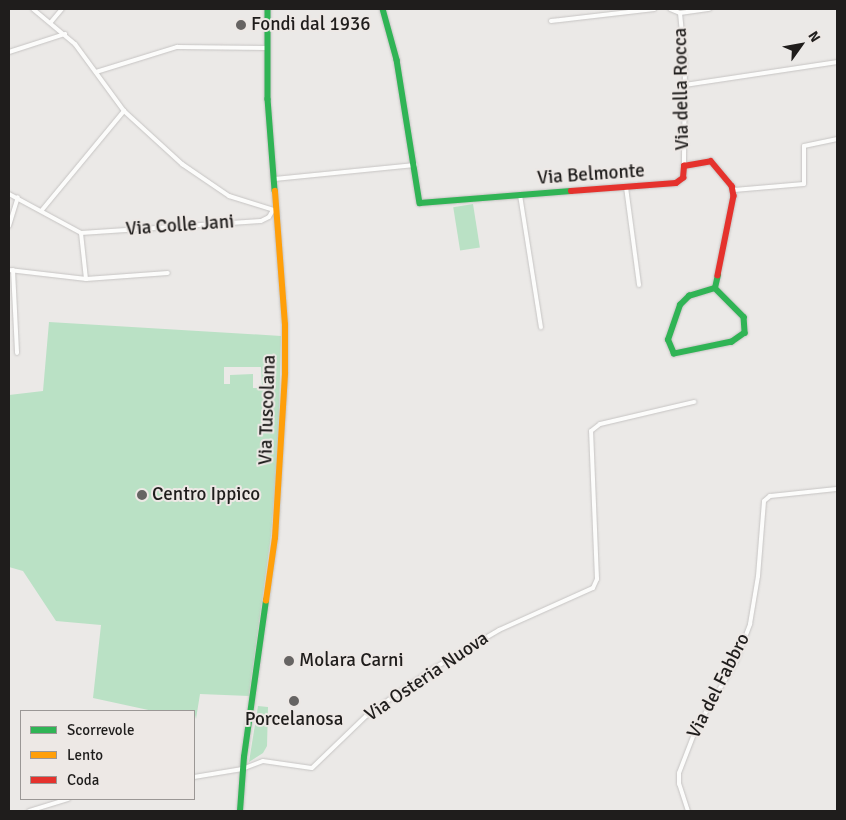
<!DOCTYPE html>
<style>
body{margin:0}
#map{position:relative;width:846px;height:820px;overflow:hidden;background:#ebe9e7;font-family:Signika,sans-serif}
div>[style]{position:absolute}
.green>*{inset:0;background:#bae1c5;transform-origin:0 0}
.roads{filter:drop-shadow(0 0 1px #c6c4c3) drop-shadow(0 0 1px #c6c4c3)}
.street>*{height:4px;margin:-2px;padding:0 2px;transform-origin:2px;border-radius:2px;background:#fcfcfb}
.fast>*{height:5.5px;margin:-2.75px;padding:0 2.75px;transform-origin:2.75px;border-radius:2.75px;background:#30b455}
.slow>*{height:5.5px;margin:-2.75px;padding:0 2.75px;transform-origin:2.75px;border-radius:2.75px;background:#ff9f0a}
.jam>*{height:5.5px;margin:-2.75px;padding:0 2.75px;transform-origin:2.75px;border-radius:2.75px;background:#e5322d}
.dots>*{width:14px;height:14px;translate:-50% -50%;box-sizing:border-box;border:2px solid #ede8e5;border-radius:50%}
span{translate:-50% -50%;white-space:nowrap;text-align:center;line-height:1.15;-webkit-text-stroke:4px #ede8e5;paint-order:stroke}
.poi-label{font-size:19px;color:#1f1d1c}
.left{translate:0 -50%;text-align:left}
.street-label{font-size:19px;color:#1f1d1c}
.frame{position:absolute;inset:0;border:10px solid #1f1d1c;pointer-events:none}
.legend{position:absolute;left:20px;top:710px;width:175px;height:90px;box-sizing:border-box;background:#ede8e5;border:1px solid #9b9795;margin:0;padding:6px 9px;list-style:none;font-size:15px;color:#1f1d1c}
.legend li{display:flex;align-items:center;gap:10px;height:25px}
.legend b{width:25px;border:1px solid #9b9795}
.north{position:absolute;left:776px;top:20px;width:50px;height:50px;-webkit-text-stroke:4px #ede8e5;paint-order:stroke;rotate:58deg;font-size:14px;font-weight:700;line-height:20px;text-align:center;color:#1f1d1c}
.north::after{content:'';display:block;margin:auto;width:18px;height:22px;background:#1f1d1c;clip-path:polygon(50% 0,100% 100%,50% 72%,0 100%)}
</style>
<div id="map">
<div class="green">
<div style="left:473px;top:204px;width:44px;height:20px;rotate:81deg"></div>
<div style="clip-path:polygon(evenodd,49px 322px,281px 336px,278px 454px,271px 536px,249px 696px,200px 694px,196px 719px,194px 711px,153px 711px,93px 698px,101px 625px,56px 621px,23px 571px,9px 567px,9px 395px,43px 391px,49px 322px,224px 367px,261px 367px,262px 388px,253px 388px,253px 374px,230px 375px,230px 384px,224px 384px,224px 367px)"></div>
<div style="clip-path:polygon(258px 706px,268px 707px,267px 746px,263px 753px,249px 762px)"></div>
</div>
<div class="roads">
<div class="street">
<div style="left:33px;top:9px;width:55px;rotate:39.8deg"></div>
<div style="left:75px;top:44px;width:83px;rotate:53.8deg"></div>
<div style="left:124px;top:111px;width:79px;rotate:42.4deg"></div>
<div style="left:182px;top:164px;width:57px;rotate:34.2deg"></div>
<div style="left:229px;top:196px;width:50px;rotate:17.4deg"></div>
<div style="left:670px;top:9px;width:11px;rotate:22deg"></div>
<div style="left:680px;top:13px;width:30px;rotate:-8deg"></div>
<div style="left:680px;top:13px;width:50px;rotate:84.3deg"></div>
<div style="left:685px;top:63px;width:103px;rotate:90.6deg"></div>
<div style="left:551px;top:21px;width:104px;rotate:-6.6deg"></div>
<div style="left:51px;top:22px;width:17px;rotate:-50deg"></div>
<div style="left:9px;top:52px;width:59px;rotate:-17.8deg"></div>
<div style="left:96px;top:72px;width:85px;rotate:-17.2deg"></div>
<div style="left:177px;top:47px;width:90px;rotate:0.6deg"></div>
<div style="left:685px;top:85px;width:154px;rotate:-8.6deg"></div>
<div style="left:274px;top:179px;width:142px;rotate:-5.7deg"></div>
<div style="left:626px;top:187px;width:99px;rotate:82.4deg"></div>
<div style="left:734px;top:190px;width:70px;rotate:-4.9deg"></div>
<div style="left:804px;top:184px;width:38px;rotate:-90deg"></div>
<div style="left:804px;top:146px;width:34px;rotate:-12deg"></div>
<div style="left:9px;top:194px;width:82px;rotate:28.4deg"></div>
<div style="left:81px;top:233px;width:46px;rotate:83.8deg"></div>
<div style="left:520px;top:195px;width:134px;rotate:81deg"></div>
<div style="left:42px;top:210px;width:129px;rotate:-50.4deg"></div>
<div style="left:9px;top:226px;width:30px;rotate:-73deg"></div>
<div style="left:81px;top:233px;width:180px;rotate:-3.8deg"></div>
<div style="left:261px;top:221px;width:9px;rotate:-27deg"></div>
<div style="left:269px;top:217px;width:8px;rotate:-60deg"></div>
<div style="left:9px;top:270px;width:78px;rotate:6.7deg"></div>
<div style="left:86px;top:279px;width:82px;rotate:-4.2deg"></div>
<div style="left:13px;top:270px;width:83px;rotate:87.2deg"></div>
<div style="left:194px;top:777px;width:49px;rotate:-9.5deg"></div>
<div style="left:242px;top:769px;width:22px;rotate:-21deg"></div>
<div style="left:263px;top:761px;width:49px;rotate:8.1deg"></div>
<div style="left:312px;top:768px;width:75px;rotate:-43.9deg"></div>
<div style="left:366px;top:716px;width:80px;rotate:-35.3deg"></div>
<div style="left:431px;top:670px;width:79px;rotate:-30.5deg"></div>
<div style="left:499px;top:630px;width:103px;rotate:-24.1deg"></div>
<div style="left:593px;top:588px;width:10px;rotate:-66deg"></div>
<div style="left:597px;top:579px;width:148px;rotate:-92.3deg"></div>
<div style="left:591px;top:431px;width:11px;rotate:-38deg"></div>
<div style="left:600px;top:424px;width:97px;rotate:-13.2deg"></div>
<div style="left:29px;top:811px;width:41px;rotate:-17.1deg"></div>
<div style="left:688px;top:811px;width:28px;rotate:-108deg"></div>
<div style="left:679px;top:784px;width:11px;rotate:-90deg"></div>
<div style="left:679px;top:773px;width:47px;rotate:-68.9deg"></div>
<div style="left:696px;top:729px;width:79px;rotate:-59.5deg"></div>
<div style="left:736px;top:661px;width:40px;rotate:-69deg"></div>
<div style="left:750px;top:624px;width:49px;rotate:-80.5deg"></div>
<div style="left:758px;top:576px;width:75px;rotate:-85.4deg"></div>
<div style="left:764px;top:501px;width:8px;rotate:-40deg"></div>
<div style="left:770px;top:496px;width:67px;rotate:-6deg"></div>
</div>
<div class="fast">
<div style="left:268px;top:9px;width:90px;rotate:90deg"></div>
<div style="left:268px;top:99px;width:92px;rotate:85.6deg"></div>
<div style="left:383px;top:9px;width:53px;rotate:74.6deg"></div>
<div style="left:397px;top:60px;width:145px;rotate:80.9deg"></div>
<div style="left:420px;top:203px;width:151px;rotate:-4.5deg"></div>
<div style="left:715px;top:288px;width:41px;rotate:45deg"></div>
<div style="left:744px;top:317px;width:16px;rotate:86deg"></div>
<div style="left:745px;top:333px;width:16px;rotate:145deg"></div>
<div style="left:732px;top:342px;width:59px;rotate:168.3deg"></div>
<div style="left:674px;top:354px;width:15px;rotate:-113deg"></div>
<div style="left:668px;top:340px;width:37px;rotate:-71deg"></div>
<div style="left:680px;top:305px;width:13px;rotate:-45deg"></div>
<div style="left:689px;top:296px;width:27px;rotate:-17deg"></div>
<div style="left:715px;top:288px;width:13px;rotate:-77deg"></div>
<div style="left:240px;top:811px;width:54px;rotate:-85.8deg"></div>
<div style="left:244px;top:757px;width:158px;rotate:-82deg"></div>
</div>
<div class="slow">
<div style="left:266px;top:601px;width:64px;rotate:-81.9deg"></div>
<div style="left:275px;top:538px;width:165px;rotate:-86.5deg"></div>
<div style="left:285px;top:373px;width:48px;rotate:-90deg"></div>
<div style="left:285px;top:325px;width:134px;rotate:-94.3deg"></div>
</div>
<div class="jam">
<div style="left:571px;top:191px;width:105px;rotate:-4.4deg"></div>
<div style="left:676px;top:183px;width:9px;rotate:-36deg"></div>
<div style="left:683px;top:178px;width:12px;rotate:-85deg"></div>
<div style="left:684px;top:166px;width:27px;rotate:-10deg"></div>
<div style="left:711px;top:161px;width:33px;rotate:50deg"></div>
<div style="left:732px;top:186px;width:10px;rotate:79deg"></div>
<div style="left:734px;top:196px;width:81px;rotate:101.4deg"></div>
</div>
</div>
<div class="dots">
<div style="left:241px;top:25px;background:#666463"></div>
<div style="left:142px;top:495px;background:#666463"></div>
<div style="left:289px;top:661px;background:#666463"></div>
<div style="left:294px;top:701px;background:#666463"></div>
</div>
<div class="poi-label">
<span class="left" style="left:251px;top:25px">Fondi dal 1936</span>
<span class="left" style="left:152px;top:495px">Centro Ippico</span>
<span class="left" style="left:299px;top:661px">Molara Carni</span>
<span style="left:294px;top:720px">Porcelanosa</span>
</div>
<div class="street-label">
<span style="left:682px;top:89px;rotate:-91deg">Via della Rocca</span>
<span style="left:591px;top:175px;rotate:-4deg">Via Belmonte</span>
<span style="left:180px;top:226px;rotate:-4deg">Via Colle Jani</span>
<span style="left:268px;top:410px;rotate:-88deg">Via Tuscolana</span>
<span style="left:427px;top:677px;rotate:-34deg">Via Osteria Nuova</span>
<span style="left:719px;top:686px;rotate:-63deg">Via del Fabbro</span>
</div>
<div class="frame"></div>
<ul class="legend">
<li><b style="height:6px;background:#30b455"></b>Scorrevole</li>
<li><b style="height:6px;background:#ff9f0a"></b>Lento</li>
<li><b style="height:6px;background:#e5322d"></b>Coda</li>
</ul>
<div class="north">N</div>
</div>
